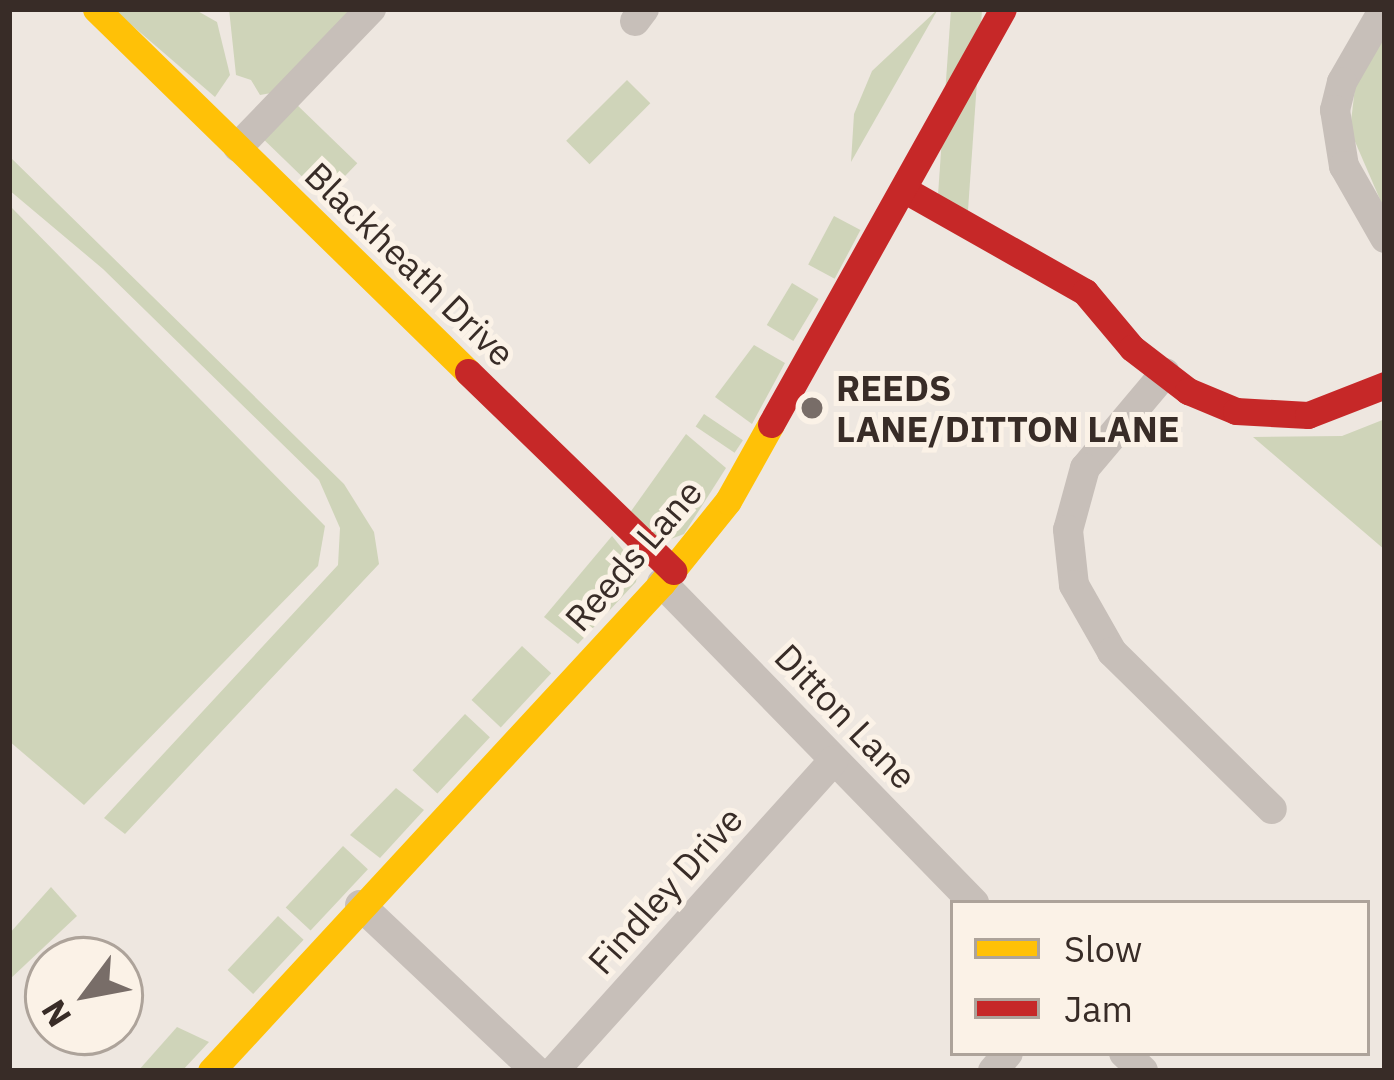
<!DOCTYPE html>
<style>
body{margin:0}
#map{position:relative;width:1394px;height:1080px;overflow:hidden;background:#eee7e0;font-family:"IBM Plex Sans",sans-serif}
div>[style]{position:absolute}
.green>*{inset:0;background:#cfd4b9;transform-origin:0 0}
.street>*{height:30px;margin:-15px;padding:0 15px;transform-origin:15px;border-radius:15px;background:#c7bfb9}
.slow>*{height:27px;margin:-13.5px;padding:0 13.5px;transform-origin:13.5px;border-radius:13.5px;background:#ffc107}
.jam>*{height:27px;margin:-13.5px;padding:0 13.5px;transform-origin:13.5px;border-radius:13.5px;background:#c62828}
.dots>*{width:33px;height:33px;translate:-50% -50%;box-sizing:border-box;border:6px solid #fbf2e7;border-radius:50%}
span{translate:-50% -50%;white-space:nowrap;text-align:center;line-height:1.15;-webkit-text-stroke:10px #fbf2e7;paint-order:stroke}
.street-label{font-size:36px;color:#382c27}
.poi-label{font-size:36px;color:#382c27;font-weight:700}
.left{translate:0 -50%;text-align:left}
.frame{position:absolute;inset:0;border:12px solid #382c27;pointer-events:none}
.legend{position:absolute;left:950px;top:900px;width:420px;height:156px;box-sizing:border-box;background:#fbf2e7;border:3px solid #ada39a;margin:0;padding:15px 21px;list-style:none;font-size:36px;color:#382c27}
.legend li{display:flex;align-items:center;gap:24px;height:60px}
.legend b{width:60px;border:3px solid #ada39a}
.north{position:absolute;left:24px;top:936px;width:120px;height:120px;box-sizing:border-box;background:#fbf2e7;border:3px solid #ada39a;border-radius:50%;rotate:238deg;font-size:33px;font-weight:700;line-height:48px;text-align:center;color:#382c27}
.north::after{content:'';display:block;margin:auto;width:42px;height:54px;background:#786d68;clip-path:polygon(50% 0,100% 100%,50% 72%,0 100%)}
</style>
<div id="map">
<div class="green">
<div style="clip-path:polygon(113px 9px,194px 9px,217px 22px,230px 75px,215px 97px)"></div>
<div style="clip-path:polygon(229px 9px,359px 9px,277px 92px,260px 95px,251px 80px,236px 75px)"></div>
<div style="clip-path:polygon(938px 9px,851px 162px,854px 114px,872px 71px)"></div>
<div style="left:951px;top:9px;width:31px;height:203px;rotate:4deg"></div>
<div style="clip-path:polygon(1385px 29px,1385px 211px,1350px 130px,1356px 79px)"></div>
<div style="left:627px;top:80px;width:33px;height:86px;rotate:45deg"></div>
<div style="left:294px;top:102px;width:88px;height:48px;rotate:44deg"></div>
<div style="clip-path:polygon(9px 156px,344px 484px,374px 532px,379px 564px,125px 834px,104px 818px,338px 565px,340px 528px,319px 480px,103px 269px,9px 190px)"></div>
<div style="clip-path:polygon(9px 205px,325px 526px,318px 566px,84px 805px,9px 741px)"></div>
<div style="left:834px;top:216px;width:30px;height:55px;rotate:28deg"></div>
<div style="left:792px;top:283px;width:31px;height:49px;rotate:31deg"></div>
<div style="clip-path:polygon(754px 345px,785px 363px,752px 424px,715px 397px)"></div>
<div style="left:704px;top:414px;width:47px;height:15px;rotate:34deg"></div>
<div style="clip-path:polygon(1385px 419px,1385px 550px,1253px 437px,1342px 436px)"></div>
<div style="clip-path:polygon(686px 434px,726px 468px,684px 534px,663px 542px,629px 514px)"></div>
<div style="clip-path:polygon(612px 536px,638px 568px,636px 582px,578px 644px,544px 617px)"></div>
<div style="left:522px;top:646px;width:40px;height:74px;rotate:43deg"></div>
<div style="left:465px;top:714px;width:34px;height:77px;rotate:43deg"></div>
<div style="clip-path:polygon(396px 788px,424px 810px,380px 858px,350px 835px)"></div>
<div style="left:343px;top:846px;width:34px;height:84px;rotate:43deg"></div>
<div style="clip-path:polygon(51px 887px,77px 916px,9px 980px,9px 934px)"></div>
<div style="left:278px;top:916px;width:35px;height:74px;rotate:43deg"></div>
<div style="clip-path:polygon(177px 1027px,209px 1042px,182px 1071px,138px 1071px)"></div>
</div>
<div class="street">
<div style="left:1384px;top:9px;width:84px;rotate:119.9deg"></div>
<div style="left:1342px;top:82px;width:29px;rotate:104deg"></div>
<div style="left:1335px;top:110px;width:57px;rotate:80.9deg"></div>
<div style="left:1344px;top:166px;width:83px;rotate:60.3deg"></div>
<div style="left:635px;top:21px;width:15px;rotate:-53deg"></div>
<div style="left:238px;top:147px;width:192px;rotate:-46.1deg"></div>
<div style="left:1165px;top:373px;width:124px;rotate:130.1deg"></div>
<div style="left:1085px;top:468px;width:64px;rotate:105.3deg"></div>
<div style="left:1068px;top:530px;width:55px;rotate:83.8deg"></div>
<div style="left:1074px;top:585px;width:77px;rotate:60.4deg"></div>
<div style="left:1112px;top:652px;width:224px;rotate:44.5deg"></div>
<div style="left:662px;top:583px;width:447px;rotate:45.7deg"></div>
<div style="left:360px;top:905px;width:242px;rotate:43.3deg"></div>
<div style="left:1124px;top:1053px;width:26px;rotate:43deg"></div>
<div style="left:554px;top:1071px;width:418px;rotate:-48deg"></div>
<div style="left:993px;top:1071px;width:23px;rotate:-50deg"></div>
</div>
<div class="slow">
<div style="left:96px;top:9px;width:520px;rotate:44.3deg"></div>
<div style="left:211px;top:1071px;width:664px;rotate:-47.26deg"></div>
<div style="left:662px;top:583px;width:105px;rotate:-51.2deg"></div>
<div style="left:728px;top:501px;width:88px;rotate:-60.8deg"></div>
</div>
<div class="jam">
<div style="left:905px;top:190px;width:207px;rotate:29.5deg"></div>
<div style="left:1085px;top:292px;width:73px;rotate:50deg"></div>
<div style="left:1132px;top:348px;width:71px;rotate:37.5deg"></div>
<div style="left:1188px;top:391px;width:52px;rotate:22.6deg"></div>
<div style="left:1236px;top:411px;width:72px;rotate:3.2deg"></div>
<div style="left:1308px;top:415px;width:83px;rotate:-21.3deg"></div>
<div style="left:468px;top:372px;width:286px;rotate:44.1deg"></div>
<div style="left:771px;top:424px;width:475px;rotate:-60.8deg"></div>
</div>
<div class="dots">
<div style="left:812px;top:408px;background:#786d68"></div>
</div>
<div class="street-label">
<span style="left:410px;top:264px;rotate:44deg">Blackheath Drive</span>
<span style="left:633px;top:555px;rotate:-49deg">Reeds Lane</span>
<span style="left:846px;top:716px;rotate:46deg">Ditton Lane</span>
<span style="left:665px;top:890px;rotate:-48deg">Findley Drive</span>
</div>
<div class="poi-label">
<span class="left" style="left:836px;top:408px">REEDS<br>LANE/DITTON LANE</span>
</div>
<div class="frame"></div>
<ul class="legend">
<li><b style="height:15px;background:#ffc107"></b>Slow</li>
<li><b style="height:15px;background:#c62828"></b>Jam</li>
</ul>
<div class="north">N</div>
</div>
